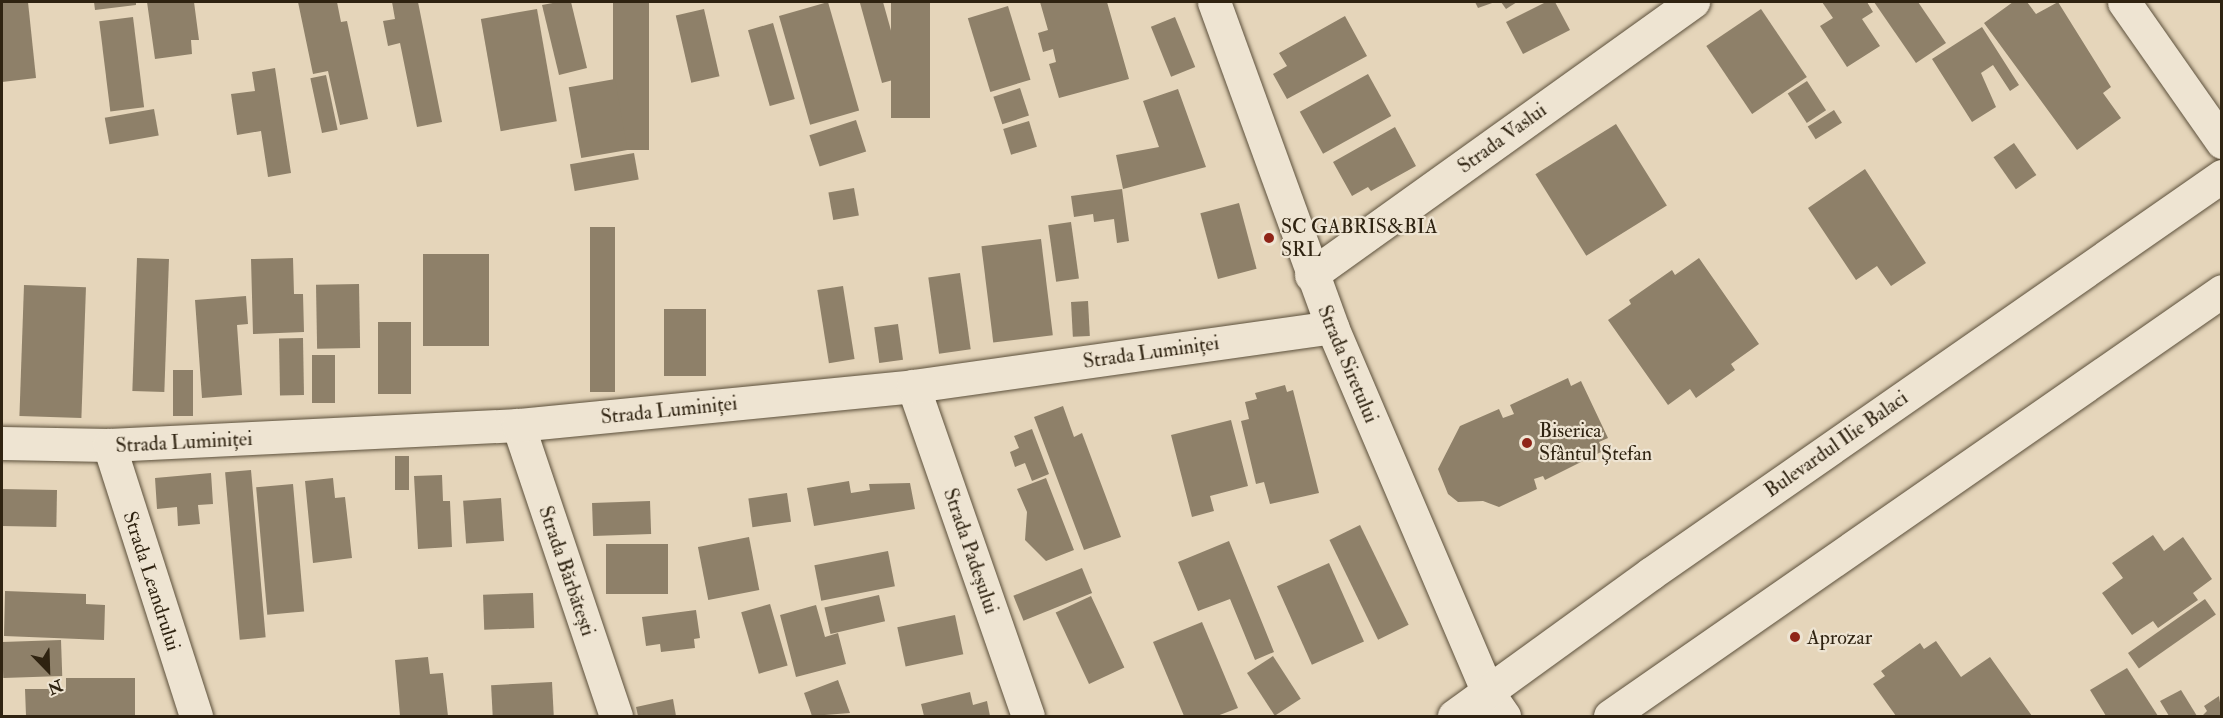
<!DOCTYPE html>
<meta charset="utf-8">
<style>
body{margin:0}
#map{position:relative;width:2223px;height:718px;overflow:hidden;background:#e5d5ba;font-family:"IM FELL Double Pica",serif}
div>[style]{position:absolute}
.building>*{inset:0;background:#8e8069;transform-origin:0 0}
.roads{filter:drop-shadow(0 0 2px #5c503b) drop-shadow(0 0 2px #5c503b)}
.minor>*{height:33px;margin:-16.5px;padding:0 16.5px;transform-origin:16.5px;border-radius:16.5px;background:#eee4d2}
.tertiary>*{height:33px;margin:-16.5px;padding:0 16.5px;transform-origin:16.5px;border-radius:16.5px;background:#eee4d2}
.secondary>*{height:33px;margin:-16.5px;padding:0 16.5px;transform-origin:16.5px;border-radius:16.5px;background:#eee4d2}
.dots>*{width:16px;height:16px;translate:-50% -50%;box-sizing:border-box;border:3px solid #eee4d2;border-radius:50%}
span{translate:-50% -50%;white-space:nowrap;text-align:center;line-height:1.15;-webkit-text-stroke:4.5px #eee4d2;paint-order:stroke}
.street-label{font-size:20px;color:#2f2311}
.poi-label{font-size:20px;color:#2f2311}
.left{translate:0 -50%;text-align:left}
.frame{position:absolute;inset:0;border:3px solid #2f2311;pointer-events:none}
.north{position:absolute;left:18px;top:640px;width:60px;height:60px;-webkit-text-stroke:4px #eee4d2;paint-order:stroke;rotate:157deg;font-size:16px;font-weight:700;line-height:24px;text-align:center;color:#2f2311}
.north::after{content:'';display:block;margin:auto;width:21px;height:27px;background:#2f2311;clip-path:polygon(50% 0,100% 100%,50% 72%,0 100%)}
</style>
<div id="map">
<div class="building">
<div style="clip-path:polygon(2px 2px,28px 2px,36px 78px,2px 82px)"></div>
<div style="clip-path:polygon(94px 2px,136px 2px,136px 5px,95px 10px)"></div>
<div style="clip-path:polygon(147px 2px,194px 2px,199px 40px,191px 40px,192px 54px,155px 59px)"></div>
<div style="clip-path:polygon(298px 2px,337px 2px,341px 22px,347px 21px,368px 119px,340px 125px,328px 71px,313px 74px)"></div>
<div style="clip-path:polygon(392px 2px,418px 2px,442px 122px,417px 127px,400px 43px,388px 46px,383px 21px,395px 19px)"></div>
<div style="clip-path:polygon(558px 2px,571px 2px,587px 68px,559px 75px,542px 5px)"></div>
<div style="left:613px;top:2px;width:36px;height:148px"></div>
<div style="left:828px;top:2px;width:113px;height:51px;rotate:74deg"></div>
<div style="clip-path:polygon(867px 2px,883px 2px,904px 77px,882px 83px,860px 3px)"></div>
<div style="left:891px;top:2px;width:39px;height:116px"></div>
<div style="clip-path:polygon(1040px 2px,1107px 2px,1129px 79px,1059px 98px,1049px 64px,1056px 62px,1053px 49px,1043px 52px,1038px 33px,1048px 30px)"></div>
<div style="clip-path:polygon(1475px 2px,1495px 2px,1478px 8px)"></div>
<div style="clip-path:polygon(1501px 2px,1517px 2px,1506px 9px)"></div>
<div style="clip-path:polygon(1546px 2px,1555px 2px,1570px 30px,1523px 54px,1506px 22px)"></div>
<div style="clip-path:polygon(1822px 2px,1867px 2px,1873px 12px,1862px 19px,1880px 46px,1847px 67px,1820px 26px,1833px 18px)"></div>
<div style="clip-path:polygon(1874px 2px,1918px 2px,1946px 43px,1916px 63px)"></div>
<div style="clip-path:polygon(2013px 2px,2027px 2px,2036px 14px,2058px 2px,2111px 87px,2103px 93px,2121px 118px,2077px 150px,1984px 23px)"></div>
<div style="left:1008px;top:6px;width:77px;height:42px;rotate:73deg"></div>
<div style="left:537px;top:9px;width:114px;height:57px;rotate:80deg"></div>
<div style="left:704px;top:9px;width:69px;height:29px;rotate:77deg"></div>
<div style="left:1761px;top:9px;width:82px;height:66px;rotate:56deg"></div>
<div style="clip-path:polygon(1345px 16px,1367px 56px,1287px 99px,1273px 74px,1287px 66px,1279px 53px)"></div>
<div style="left:133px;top:17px;width:91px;height:34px;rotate:83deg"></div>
<div style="left:1175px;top:17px;width:54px;height:26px;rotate:68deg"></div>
<div style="left:773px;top:23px;width:79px;height:26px;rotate:74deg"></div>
<div style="clip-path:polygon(1982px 27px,2019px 85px,2010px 91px,1993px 65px,1981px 73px,1996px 107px,1972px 122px,1932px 59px)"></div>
<div style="clip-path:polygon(275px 68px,291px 173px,268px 177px,261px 131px,237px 135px,231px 94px,255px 91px,252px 72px)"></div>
<div style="left:1368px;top:74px;width:48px;height:78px;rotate:61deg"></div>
<div style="left:326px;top:75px;width:56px;height:16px;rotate:78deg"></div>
<div style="left:615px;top:79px;width:72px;height:47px;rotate:80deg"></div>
<div style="left:1807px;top:81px;width:35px;height:23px;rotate:57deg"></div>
<div style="left:1020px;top:88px;width:29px;height:28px;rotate:72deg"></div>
<div style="clip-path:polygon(1178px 89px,1206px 167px,1123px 189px,1116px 155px,1159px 147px,1143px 101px)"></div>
<div style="left:154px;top:109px;width:27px;height:50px;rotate:80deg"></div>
<div style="left:1834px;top:110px;width:15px;height:31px;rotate:58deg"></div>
<div style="left:856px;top:120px;width:33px;height:49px;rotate:72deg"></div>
<div style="left:1029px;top:121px;width:27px;height:27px;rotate:73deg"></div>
<div style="left:1616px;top:124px;width:96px;height:95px;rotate:58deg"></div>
<div style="clip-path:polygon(1395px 127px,1416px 166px,1371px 191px,1368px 187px,1352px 196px,1333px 162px)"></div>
<div style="left:2014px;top:143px;width:39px;height:25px;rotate:55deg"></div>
<div style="left:634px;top:153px;width:27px;height:65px;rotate:80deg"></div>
<div style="clip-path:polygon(1865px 169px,1926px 263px,1891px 286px,1877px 266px,1856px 280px,1808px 208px)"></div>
<div style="left:854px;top:188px;width:28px;height:26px;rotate:80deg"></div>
<div style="clip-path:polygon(1122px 189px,1129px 241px,1117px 243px,1114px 219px,1094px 222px,1093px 214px,1074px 217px,1071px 196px)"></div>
<div style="left:1239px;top:203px;width:68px;height:40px;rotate:75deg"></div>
<div style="left:1071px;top:222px;width:57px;height:23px;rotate:82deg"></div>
<div style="left:590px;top:227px;width:25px;height:165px"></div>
<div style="left:1041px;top:239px;width:97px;height:60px;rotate:83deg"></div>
<div style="left:423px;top:254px;width:66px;height:92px"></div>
<div style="left:137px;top:258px;width:32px;height:133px;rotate:2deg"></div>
<div style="clip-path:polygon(293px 258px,294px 294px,303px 294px,304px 332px,253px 334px,251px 259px)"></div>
<div style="clip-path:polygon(1699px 258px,1759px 344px,1731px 364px,1735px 370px,1696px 398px,1690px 389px,1668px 405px,1608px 320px,1631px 304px,1629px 300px,1672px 270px,1675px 275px)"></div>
<div style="left:960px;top:273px;width:77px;height:32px;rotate:82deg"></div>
<div style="left:359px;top:284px;width:64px;height:43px;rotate:89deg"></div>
<div style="left:24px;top:285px;width:62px;height:131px;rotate:2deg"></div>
<div style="left:843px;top:286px;width:74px;height:26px;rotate:81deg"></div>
<div style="clip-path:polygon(246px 296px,248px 324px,237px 325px,242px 395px,202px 398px,195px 300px)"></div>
<div style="left:1088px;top:301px;width:35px;height:17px;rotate:87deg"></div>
<div style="left:706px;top:309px;width:67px;height:42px;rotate:90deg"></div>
<div style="left:378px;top:322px;width:33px;height:72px"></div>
<div style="left:898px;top:324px;width:36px;height:24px;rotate:82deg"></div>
<div style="left:303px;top:338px;width:57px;height:24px;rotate:89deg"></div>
<div style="left:335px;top:355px;width:48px;height:23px;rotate:90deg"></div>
<div style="left:173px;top:370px;width:20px;height:46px"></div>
<div style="clip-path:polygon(1568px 378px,1571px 386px,1581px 381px,1608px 438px,1599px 442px,1603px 451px,1545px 480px,1543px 476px,1534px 479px,1537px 489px,1499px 507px,1483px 501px,1458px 502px,1448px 494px,1438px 469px,1460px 426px,1499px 409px,1503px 418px,1514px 414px,1510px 405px)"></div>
<div style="clip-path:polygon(1285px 385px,1287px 392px,1293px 390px,1319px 493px,1270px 504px,1264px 482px,1256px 484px,1241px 421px,1249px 419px,1245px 402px,1257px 399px,1255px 393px)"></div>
<div style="clip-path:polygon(1063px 406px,1074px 437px,1082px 433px,1121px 537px,1084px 550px,1034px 417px)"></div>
<div style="clip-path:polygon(1231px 420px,1248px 486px,1210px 496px,1214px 511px,1192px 517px,1171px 435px)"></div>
<div style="clip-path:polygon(1032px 429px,1049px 474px,1032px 481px,1025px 463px,1015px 467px,1010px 452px,1019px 448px,1014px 436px)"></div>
<div style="left:395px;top:456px;width:14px;height:34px"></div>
<div style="left:251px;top:470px;width:168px;height:26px;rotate:85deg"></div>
<div style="clip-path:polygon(211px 473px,213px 504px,198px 505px,200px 524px,178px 526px,177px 507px,157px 509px,155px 478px)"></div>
<div style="clip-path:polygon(442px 475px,443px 501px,450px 501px,452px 547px,418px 549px,414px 476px)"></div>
<div style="clip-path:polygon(333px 478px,335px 498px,345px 497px,352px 558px,313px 563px,305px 481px)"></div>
<div style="clip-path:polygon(1046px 478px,1074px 550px,1046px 561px,1025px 540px,1027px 512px,1017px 489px)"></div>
<div style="clip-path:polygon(849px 481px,851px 493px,870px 490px,869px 484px,910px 483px,915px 509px,814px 526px,807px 488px)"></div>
<div style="left:293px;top:484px;width:128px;height:37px;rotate:85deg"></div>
<div style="left:2px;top:489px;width:55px;height:37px;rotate:1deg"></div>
<div style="left:787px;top:493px;width:29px;height:39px;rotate:82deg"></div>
<div style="left:501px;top:498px;width:43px;height:38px;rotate:86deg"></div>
<div style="left:650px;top:501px;width:33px;height:58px;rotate:88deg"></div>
<div style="left:1360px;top:525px;width:111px;height:34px;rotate:64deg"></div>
<div style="clip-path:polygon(2153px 535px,2164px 551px,2183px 537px,2212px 579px,2193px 593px,2198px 600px,2158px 628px,2153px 621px,2132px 635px,2102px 593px,2123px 578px,2112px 563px)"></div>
<div style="left:749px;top:537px;width:54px;height:52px;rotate:79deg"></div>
<div style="clip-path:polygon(1229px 541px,1274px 652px,1255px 660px,1230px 599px,1198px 611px,1178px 562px)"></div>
<div style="left:668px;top:544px;width:50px;height:62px;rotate:90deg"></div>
<div style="left:888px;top:551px;width:36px;height:75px;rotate:79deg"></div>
<div style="left:1329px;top:563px;width:86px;height:57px;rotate:66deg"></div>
<div style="left:1082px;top:568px;width:27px;height:74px;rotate:68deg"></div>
<div style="clip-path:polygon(5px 591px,86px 594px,86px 604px,105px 605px,104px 640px,4px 636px)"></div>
<div style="left:533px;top:593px;width:35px;height:50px;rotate:88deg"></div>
<div style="left:879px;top:595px;width:27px;height:56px;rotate:77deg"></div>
<div style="left:1091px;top:596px;width:79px;height:39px;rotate:65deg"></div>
<div style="left:2205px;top:599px;width:19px;height:94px;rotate:55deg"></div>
<div style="left:770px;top:604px;width:64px;height:30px;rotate:74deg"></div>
<div style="clip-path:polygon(816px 605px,825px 637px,838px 633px,846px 664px,796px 677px,780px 615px)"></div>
<div style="clip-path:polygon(696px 610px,700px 638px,694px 639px,695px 648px,661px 652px,660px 644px,646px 646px,642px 617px)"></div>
<div style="left:955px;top:615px;width:40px;height:59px;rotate:78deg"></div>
<div style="clip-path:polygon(1202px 622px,1238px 708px,1217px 716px,1184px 716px,1153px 642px)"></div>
<div style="left:61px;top:640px;width:36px;height:59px;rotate:88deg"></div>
<div style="clip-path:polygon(1936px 641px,1961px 677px,1990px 657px,2032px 716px,1896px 716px,1873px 684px,1885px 676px,1881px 671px,1920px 643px,1924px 649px)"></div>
<div style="left:1273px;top:656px;width:51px;height:31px;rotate:57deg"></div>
<div style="clip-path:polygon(428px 657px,430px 674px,443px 673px,448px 716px,400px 716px,395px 660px)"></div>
<div style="clip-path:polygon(2127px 668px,2158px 716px,2106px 716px,2090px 690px)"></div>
<div style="clip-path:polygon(66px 678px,135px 678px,135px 716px,26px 716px,25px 689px,66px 689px)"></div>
<div style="clip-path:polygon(838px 680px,850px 713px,812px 716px,804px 693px)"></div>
<div style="left:552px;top:682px;width:33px;height:61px;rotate:87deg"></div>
<div style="clip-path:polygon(2181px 690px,2197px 716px,2169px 716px,2160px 701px)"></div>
<div style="clip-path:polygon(970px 692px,973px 705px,987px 701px,990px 716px,924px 716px,921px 704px)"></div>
<div style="clip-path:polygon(2219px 696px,2222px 716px,2202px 716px,2207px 711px,2204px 706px)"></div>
<div style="clip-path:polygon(673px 699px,676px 716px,638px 716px,636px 707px)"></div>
</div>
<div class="roads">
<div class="minor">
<div style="left:2124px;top:2px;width:171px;rotate:55deg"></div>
<div style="left:1311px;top:275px;width:470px;rotate:-35.6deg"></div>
<div style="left:913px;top:386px;width:349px;rotate:70.8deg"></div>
<div style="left:518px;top:425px;width:307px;rotate:71.4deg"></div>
<div style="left:2px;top:443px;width:107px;rotate:1.1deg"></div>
<div style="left:109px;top:445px;width:409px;rotate:-2.8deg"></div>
<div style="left:518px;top:425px;width:397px;rotate:-5.6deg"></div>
<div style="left:913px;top:386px;width:423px;rotate:-8deg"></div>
<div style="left:109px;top:445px;width:285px;rotate:72.2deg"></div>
</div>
<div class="tertiary">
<div style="left:1214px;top:2px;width:346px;rotate:70deg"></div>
<div style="left:1332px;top:327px;width:398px;rotate:66.9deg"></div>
<div style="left:1488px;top:693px;width:28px;rotate:55deg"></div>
</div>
<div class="secondary">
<div style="left:1454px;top:716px;width:242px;rotate:-35.9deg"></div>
<div style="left:1650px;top:574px;width:697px;rotate:-34.83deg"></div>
<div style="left:1610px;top:716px;width:745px;rotate:-34.78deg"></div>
</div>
</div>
<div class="dots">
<div style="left:1269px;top:238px;background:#8f2418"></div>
<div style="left:1527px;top:443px;background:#8f2418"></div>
<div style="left:1795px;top:637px;background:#8f2418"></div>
</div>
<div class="street-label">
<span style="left:1502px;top:138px;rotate:-36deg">Strada Vaslui</span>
<span style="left:1151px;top:352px;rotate:-8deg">Strada Luminiței</span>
<span style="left:1348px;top:364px;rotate:67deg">Strada Siretului</span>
<span style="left:669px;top:410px;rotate:-6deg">Strada Luminiței</span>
<span style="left:184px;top:442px;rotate:-3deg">Strada Luminiței</span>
<span style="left:1836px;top:444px;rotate:-35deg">Bulevardul Ilie Balaci</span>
<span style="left:971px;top:551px;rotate:71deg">Strada Padeșului</span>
<span style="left:567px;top:571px;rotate:71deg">Strada Bărbătești</span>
<span style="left:152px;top:581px;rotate:72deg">Strada Leandrului</span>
</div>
<div class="poi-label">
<span class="left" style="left:1281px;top:238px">SC GABRIS&amp;BIA<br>SRL</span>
<span class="left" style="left:1539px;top:442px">Biserica<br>Sfântul Ștefan</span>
<span class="left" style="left:1807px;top:637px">Aprozar</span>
</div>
<div class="frame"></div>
<div class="north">N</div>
</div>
